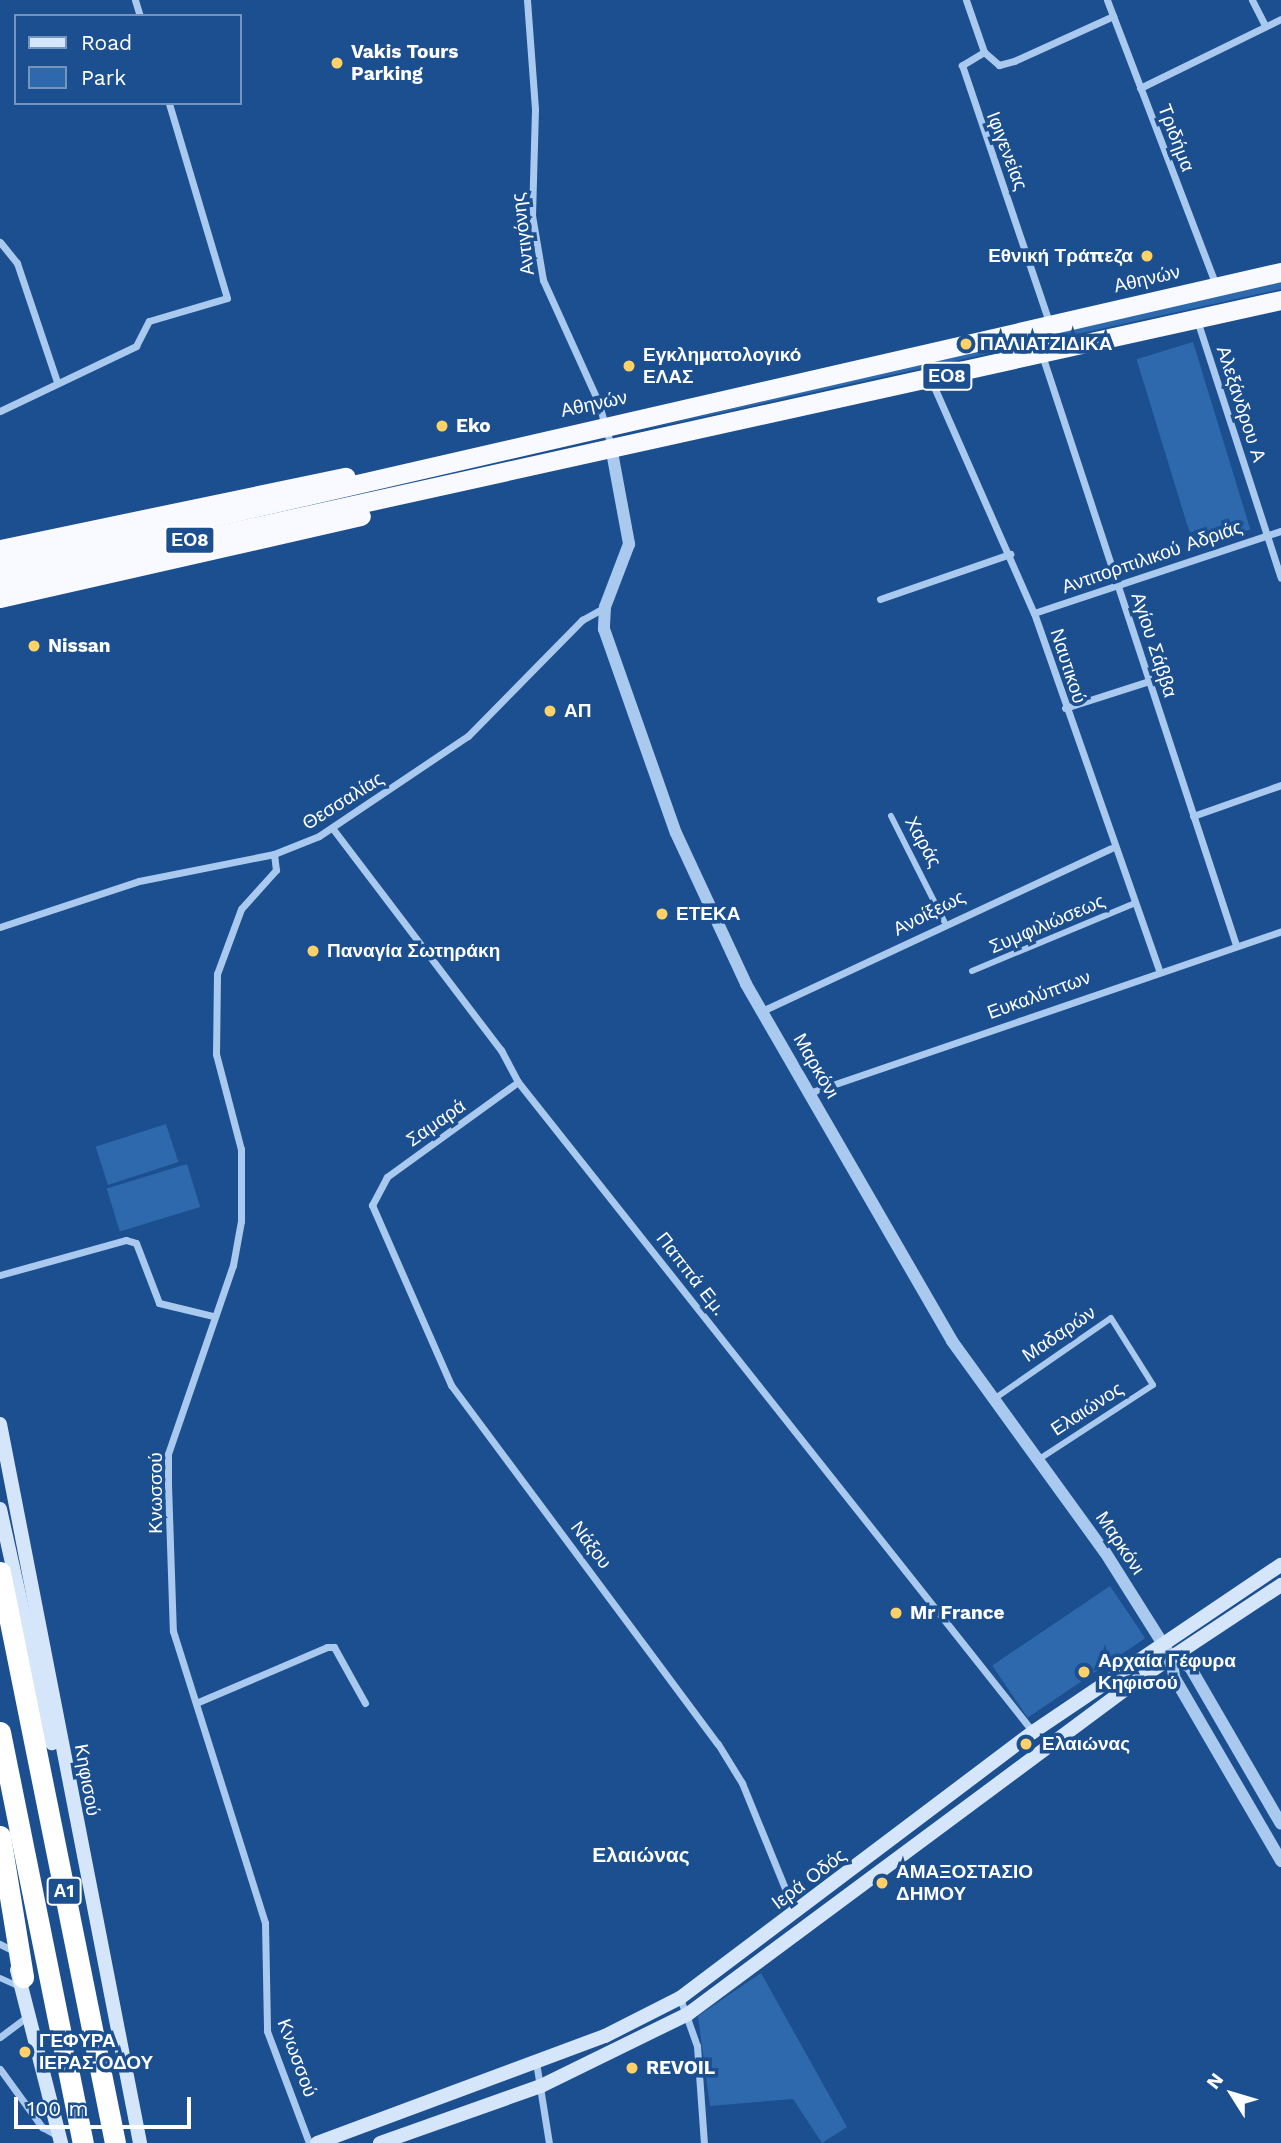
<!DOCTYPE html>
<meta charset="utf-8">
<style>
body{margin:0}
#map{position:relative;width:1281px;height:2143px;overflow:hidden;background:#1b4f8f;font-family:"Work Sans",sans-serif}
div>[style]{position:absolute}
.green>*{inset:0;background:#2e69ad;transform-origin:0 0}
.pedestrian>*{height:6px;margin:-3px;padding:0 3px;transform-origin:3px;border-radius:3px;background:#a9c9ee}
.minor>*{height:7px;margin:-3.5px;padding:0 3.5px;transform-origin:3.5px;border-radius:3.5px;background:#a9c9ee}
.tertiary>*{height:12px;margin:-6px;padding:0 6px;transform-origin:6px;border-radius:6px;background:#a9c9ee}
.secondary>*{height:14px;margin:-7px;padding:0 7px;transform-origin:7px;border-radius:7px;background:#d6e6fa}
.trunk>*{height:19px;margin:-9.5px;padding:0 9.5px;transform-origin:9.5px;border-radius:9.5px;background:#f8faff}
.motorway>*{height:21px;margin:-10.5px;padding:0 10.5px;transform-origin:10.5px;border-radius:10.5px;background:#fff}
.dots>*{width:19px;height:19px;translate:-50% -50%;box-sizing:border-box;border:4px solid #1b4f8f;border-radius:50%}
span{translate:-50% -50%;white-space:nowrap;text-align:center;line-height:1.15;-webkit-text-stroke:7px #1b4f8f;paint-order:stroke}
.shield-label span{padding:2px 5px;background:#1b4f8f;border:2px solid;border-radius:5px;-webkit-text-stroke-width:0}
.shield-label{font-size:18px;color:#fff;font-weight:700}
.poi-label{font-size:19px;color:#fff;font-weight:700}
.left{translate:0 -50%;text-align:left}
.right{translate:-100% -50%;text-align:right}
.street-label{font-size:19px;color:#fff}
.neighbourhood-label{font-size:21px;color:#fff;font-weight:700}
.legend{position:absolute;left:14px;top:14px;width:228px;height:91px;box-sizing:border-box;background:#1b4f8f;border:2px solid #7695bc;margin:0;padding:9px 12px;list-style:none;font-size:21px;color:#fff}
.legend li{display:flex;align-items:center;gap:14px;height:35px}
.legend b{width:35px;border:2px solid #7695bc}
.north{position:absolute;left:1197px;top:2059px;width:70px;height:70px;-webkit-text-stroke:5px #1b4f8f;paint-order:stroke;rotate:307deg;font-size:19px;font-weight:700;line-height:28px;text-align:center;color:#fff}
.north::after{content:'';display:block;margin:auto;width:24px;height:32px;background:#fff;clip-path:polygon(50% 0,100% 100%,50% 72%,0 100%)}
.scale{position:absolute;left:14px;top:2097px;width:177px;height:32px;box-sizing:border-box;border:4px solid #fff;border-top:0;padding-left:9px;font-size:21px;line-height:24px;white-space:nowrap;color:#fff;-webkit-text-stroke:5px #1b4f8f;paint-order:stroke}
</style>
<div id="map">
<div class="green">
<div style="clip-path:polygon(1281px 280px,1281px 289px,638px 431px,802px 392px)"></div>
<div style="left:1193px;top:342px;width:196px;height:59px;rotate:73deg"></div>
<div style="left:166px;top:1124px;width:40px;height:74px;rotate:72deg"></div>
<div style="left:187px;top:1164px;width:45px;height:84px;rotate:73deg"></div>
<div style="left:1110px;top:1586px;width:63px;height:142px;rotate:56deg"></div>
<div style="clip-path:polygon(761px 1973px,847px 2127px,822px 2143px,793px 2099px,710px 2106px,698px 2016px)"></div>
</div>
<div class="pedestrian">
<div style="left:891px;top:816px;width:118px;rotate:63.2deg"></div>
<div style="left:972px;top:971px;width:174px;rotate:-22.6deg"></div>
<div style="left:994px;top:1399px;width:142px;rotate:-34.7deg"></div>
<div style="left:1111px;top:1318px;width:79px;rotate:57.9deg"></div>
<div style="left:1153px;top:1385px;width:137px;rotate:146.9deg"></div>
<div style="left:0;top:1978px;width:22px;rotate:24deg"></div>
</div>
<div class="minor">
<div style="left:135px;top:0;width:17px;rotate:73deg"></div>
<div style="left:527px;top:0;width:109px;rotate:85.8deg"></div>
<div style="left:535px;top:109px;width:106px;rotate:91.6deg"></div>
<div style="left:532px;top:215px;width:66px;rotate:80.4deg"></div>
<div style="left:543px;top:280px;width:133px;rotate:65.6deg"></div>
<div style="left:598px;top:401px;width:47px;rotate:73.9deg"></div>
<div style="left:966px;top:0;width:55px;rotate:70.9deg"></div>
<div style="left:984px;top:52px;width:26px;rotate:149deg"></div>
<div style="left:962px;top:65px;width:271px;rotate:71.3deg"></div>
<div style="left:1107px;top:0;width:306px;rotate:69.1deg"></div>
<div style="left:1252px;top:0;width:28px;rotate:63deg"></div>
<div style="left:984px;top:52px;width:20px;rotate:41deg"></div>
<div style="left:999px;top:65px;width:16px;rotate:-15deg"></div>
<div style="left:1014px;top:61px;width:109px;rotate:-24.4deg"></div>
<div style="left:1140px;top:88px;width:157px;rotate:-26.1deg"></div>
<div style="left:0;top:242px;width:27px;rotate:51deg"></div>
<div style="left:17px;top:263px;width:126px;rotate:71.4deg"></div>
<div style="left:1197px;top:320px;width:271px;rotate:72deg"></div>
<div style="left:1042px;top:355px;width:621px;rotate:71.8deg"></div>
<div style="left:931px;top:380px;width:255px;rotate:66.2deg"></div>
<div style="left:1034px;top:613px;width:377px;rotate:70.7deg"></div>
<div style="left:0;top:411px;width:151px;rotate:-25.5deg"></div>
<div style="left:136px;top:346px;width:28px;rotate:-63deg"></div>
<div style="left:149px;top:321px;width:81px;rotate:-16.4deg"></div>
<div style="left:227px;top:298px;width:203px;rotate:-106.6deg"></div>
<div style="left:880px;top:599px;width:138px;rotate:-19.1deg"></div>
<div style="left:1034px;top:613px;width:260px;rotate:-18.4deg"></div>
<div style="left:1065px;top:708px;width:88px;rotate:-17.8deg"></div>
<div style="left:1193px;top:816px;width:93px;rotate:-19.4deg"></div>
<div style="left:333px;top:829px;width:278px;rotate:52.8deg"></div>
<div style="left:501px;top:1050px;width:36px;rotate:62deg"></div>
<div style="left:518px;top:1082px;width:829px;rotate:51.61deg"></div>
<div style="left:274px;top:854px;width:16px;rotate:83deg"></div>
<div style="left:276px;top:870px;width:52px;rotate:131.9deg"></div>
<div style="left:241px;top:909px;width:69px;rotate:110.3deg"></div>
<div style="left:217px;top:974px;width:80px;rotate:90.7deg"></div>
<div style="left:216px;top:1054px;width:98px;rotate:75.3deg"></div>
<div style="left:241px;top:1149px;width:72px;rotate:90deg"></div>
<div style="left:241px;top:1221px;width:45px;rotate:100.3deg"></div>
<div style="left:233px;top:1265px;width:200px;rotate:109deg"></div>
<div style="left:168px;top:1454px;width:30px;rotate:90deg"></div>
<div style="left:168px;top:1484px;width:147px;rotate:88.1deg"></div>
<div style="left:173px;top:1631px;width:306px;rotate:72.5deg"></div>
<div style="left:265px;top:1923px;width:108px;rotate:88.9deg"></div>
<div style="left:267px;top:2031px;width:120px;rotate:69.4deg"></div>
<div style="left:0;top:927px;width:146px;rotate:-18.3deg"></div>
<div style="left:139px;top:881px;width:138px;rotate:-11.3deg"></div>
<div style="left:274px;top:854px;width:48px;rotate:-21.8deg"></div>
<div style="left:319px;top:836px;width:179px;rotate:-33.9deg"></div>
<div style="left:468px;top:736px;width:163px;rotate:-45.5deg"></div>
<div style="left:582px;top:620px;width:26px;rotate:-29deg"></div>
<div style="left:762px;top:1011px;width:385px;rotate:-25deg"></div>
<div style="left:518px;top:1082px;width:162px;rotate:144.1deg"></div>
<div style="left:387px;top:1177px;width:32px;rotate:118deg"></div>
<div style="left:372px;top:1205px;width:197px;rotate:66.3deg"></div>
<div style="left:451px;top:1385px;width:447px;rotate:53.4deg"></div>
<div style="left:718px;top:1744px;width:46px;rotate:58.4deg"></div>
<div style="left:742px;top:1783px;width:140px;rotate:67.8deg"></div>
<div style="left:809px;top:1093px;width:499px;rotate:-18.9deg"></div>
<div style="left:0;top:1275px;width:131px;rotate:-15.5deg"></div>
<div style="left:126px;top:1240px;width:10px;rotate:17deg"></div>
<div style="left:136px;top:1243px;width:64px;rotate:69deg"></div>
<div style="left:159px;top:1303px;width:56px;rotate:13.5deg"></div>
<div style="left:196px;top:1703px;width:142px;rotate:-23.1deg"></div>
<div style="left:327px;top:1647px;width:7px"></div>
<div style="left:334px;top:1647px;width:64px;rotate:61deg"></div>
<div style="left:0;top:1944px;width:11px;rotate:27deg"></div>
<div style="left:680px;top:1998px;width:51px;rotate:70.5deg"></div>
<div style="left:697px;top:2046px;width:97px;rotate:85.9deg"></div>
<div style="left:0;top:2037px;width:35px;rotate:-37deg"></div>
<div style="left:536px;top:2062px;width:82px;rotate:80.9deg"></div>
<div style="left:0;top:2069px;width:72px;rotate:54.1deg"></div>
<div style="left:42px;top:2127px;width:18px;rotate:29deg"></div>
</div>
<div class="tertiary">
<div style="left:612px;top:452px;width:94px;rotate:79.5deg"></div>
<div style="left:629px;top:544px;width:67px;rotate:110.9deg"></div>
<div style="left:605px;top:607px;width:22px;rotate:93deg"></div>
<div style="left:604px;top:629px;width:216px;rotate:70.6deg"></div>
<div style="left:676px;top:833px;width:166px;rotate:65.1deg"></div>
<div style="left:746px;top:984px;width:412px;rotate:60deg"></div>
<div style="left:952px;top:1341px;width:261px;rotate:54.1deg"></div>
<div style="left:1105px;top:1552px;width:124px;rotate:57.8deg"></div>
<div style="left:1171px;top:1657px;width:20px;rotate:81deg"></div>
<div style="left:1174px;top:1677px;width:213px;rotate:59.8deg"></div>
<div style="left:1171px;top:1657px;width:21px;rotate:28deg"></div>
<div style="left:1190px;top:1667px;width:181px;rotate:59.9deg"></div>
</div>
<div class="secondary">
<div style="left:0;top:1424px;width:733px;rotate:78.98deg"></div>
<div style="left:0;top:1509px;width:240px;rotate:77.5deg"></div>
<div style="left:17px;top:1970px;width:179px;rotate:75.7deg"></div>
<div style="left:317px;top:2143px;width:307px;rotate:-20.4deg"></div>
<div style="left:605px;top:2036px;width:84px;rotate:-26.9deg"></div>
<div style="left:680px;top:1998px;width:442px;rotate:-37deg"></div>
<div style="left:1033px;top:1732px;width:299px;rotate:-34deg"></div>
<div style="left:380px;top:2143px;width:171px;rotate:-19.5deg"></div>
<div style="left:541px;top:2086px;width:164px;rotate:-26.1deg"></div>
<div style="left:688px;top:2014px;width:565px;rotate:-36.59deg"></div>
<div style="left:1142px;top:1677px;width:167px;rotate:-33.5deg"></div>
</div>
<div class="trunk">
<div style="left:0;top:549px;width:353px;rotate:-11.8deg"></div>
<div style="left:0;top:566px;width:1314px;rotate:-12.93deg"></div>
<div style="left:0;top:583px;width:1312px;rotate:-12.46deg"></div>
<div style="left:0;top:598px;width:370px;rotate:-12.8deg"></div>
</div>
<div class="motorway">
<div style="left:0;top:1572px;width:582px;rotate:78.61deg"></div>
<div style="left:0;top:1732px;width:419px;rotate:78.6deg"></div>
<div style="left:0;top:1836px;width:143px;rotate:80.7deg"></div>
</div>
<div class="dots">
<div style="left:337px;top:63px;background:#ffd166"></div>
<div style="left:1147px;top:256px;background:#ffd166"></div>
<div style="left:966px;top:344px;background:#ffd166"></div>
<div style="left:629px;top:366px;background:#ffd166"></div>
<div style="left:442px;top:426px;background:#ffd166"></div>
<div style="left:34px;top:646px;background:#ffd166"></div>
<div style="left:550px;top:711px;background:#ffd166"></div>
<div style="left:662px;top:914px;background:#ffd166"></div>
<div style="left:313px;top:951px;background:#ffd166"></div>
<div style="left:896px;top:1613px;background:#ffd166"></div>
<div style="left:1084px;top:1672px;background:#ffd166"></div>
<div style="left:1026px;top:1744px;background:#ffd166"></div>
<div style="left:882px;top:1883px;background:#ffd166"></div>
<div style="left:25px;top:2052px;background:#ffd166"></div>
<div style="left:632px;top:2068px;background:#ffd166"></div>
</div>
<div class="shield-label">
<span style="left:947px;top:376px">ΕΟ8</span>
<span style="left:190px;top:540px">ΕΟ8</span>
<span style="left:64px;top:1891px">Α1</span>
</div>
<div class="poi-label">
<span class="left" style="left:351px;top:63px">Vakis Tours<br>Parking</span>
<span class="right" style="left:1133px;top:256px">Εθνική Τράπεζα</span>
<span class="left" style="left:980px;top:344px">ΠΑΛΙΑΤΖΙΔΙΚΑ</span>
<span class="left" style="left:643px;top:366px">Εγκληματολογικό<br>ΕΛΑΣ</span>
<span class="left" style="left:456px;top:426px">Eko</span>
<span class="left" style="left:48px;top:646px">Nissan</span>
<span class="left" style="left:564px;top:711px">ΑΠ</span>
<span class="left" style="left:676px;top:914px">ΕΤΕΚΑ</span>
<span class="left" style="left:327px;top:951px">Παναγία Σωτηράκη</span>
<span class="left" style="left:910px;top:1613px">Mr France</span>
<span class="left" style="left:1098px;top:1672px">Αρχαία Γέφυρα<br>Κηφισού</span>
<span class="left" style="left:1042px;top:1744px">Ελαιώνας</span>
<span class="left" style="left:896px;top:1883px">ΑΜΑΞΟΣΤΑΣΙΟ<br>ΔΗΜΟΥ</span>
<span class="left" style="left:39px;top:2052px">ΓΕΦΥΡΑ<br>ΙΕΡΑΣ ΟΔΟΥ</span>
<span class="left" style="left:646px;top:2068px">REVOIL</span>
</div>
<div class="street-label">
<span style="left:1176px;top:138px;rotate:69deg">Τριδήμα</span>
<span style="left:1007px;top:151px;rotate:69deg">Ιφιγενείας</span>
<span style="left:523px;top:234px;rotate:-97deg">Αντιγόνης</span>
<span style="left:1147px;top:279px;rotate:-13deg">Αθηνών</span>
<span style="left:594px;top:404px;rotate:-12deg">Αθηνών</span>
<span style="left:1241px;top:404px;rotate:72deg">Αλεξάνδρου Α</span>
<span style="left:1152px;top:557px;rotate:-19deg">Αντιτορπιλικού Αδριάς</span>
<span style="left:1154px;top:645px;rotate:72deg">Αγίου Σάββα</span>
<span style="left:1068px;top:666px;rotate:72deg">Ναυτικού</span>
<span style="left:343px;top:801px;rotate:-32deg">Θεσσαλίας</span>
<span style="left:923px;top:842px;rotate:61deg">Χαράς</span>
<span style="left:929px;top:913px;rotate:-27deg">Ανοίξεως</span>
<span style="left:1047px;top:924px;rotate:-23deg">Συμφιλιώσεως</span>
<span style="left:1039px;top:995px;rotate:-20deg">Ευκαλύπτων</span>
<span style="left:816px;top:1066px;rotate:60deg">Μαρκόνι</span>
<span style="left:436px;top:1123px;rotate:-35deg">Σαμαρά</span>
<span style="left:691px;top:1274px;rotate:52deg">Παππά Εμ.</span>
<span style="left:1059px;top:1334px;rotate:-34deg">Μαδαρών</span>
<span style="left:1087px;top:1409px;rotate:-33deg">Ελαιώνος</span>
<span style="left:156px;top:1493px;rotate:-90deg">Κνωσσού</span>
<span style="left:1120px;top:1543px;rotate:56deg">Μαρκόνι</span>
<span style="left:591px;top:1545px;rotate:53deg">Νάξου</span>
<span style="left:87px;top:1780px;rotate:80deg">Κηφισού</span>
<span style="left:809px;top:1879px;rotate:-37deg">Ιερά Οδός</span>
<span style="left:297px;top:2058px;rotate:70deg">Κνωσσού</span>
</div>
<div class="neighbourhood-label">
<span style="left:641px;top:1855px">Ελαιώνας</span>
</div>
<ul class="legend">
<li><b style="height:9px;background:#d6e6fa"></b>Road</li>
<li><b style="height:19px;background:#2e69ad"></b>Park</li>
</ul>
<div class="north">N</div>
<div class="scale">100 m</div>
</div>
